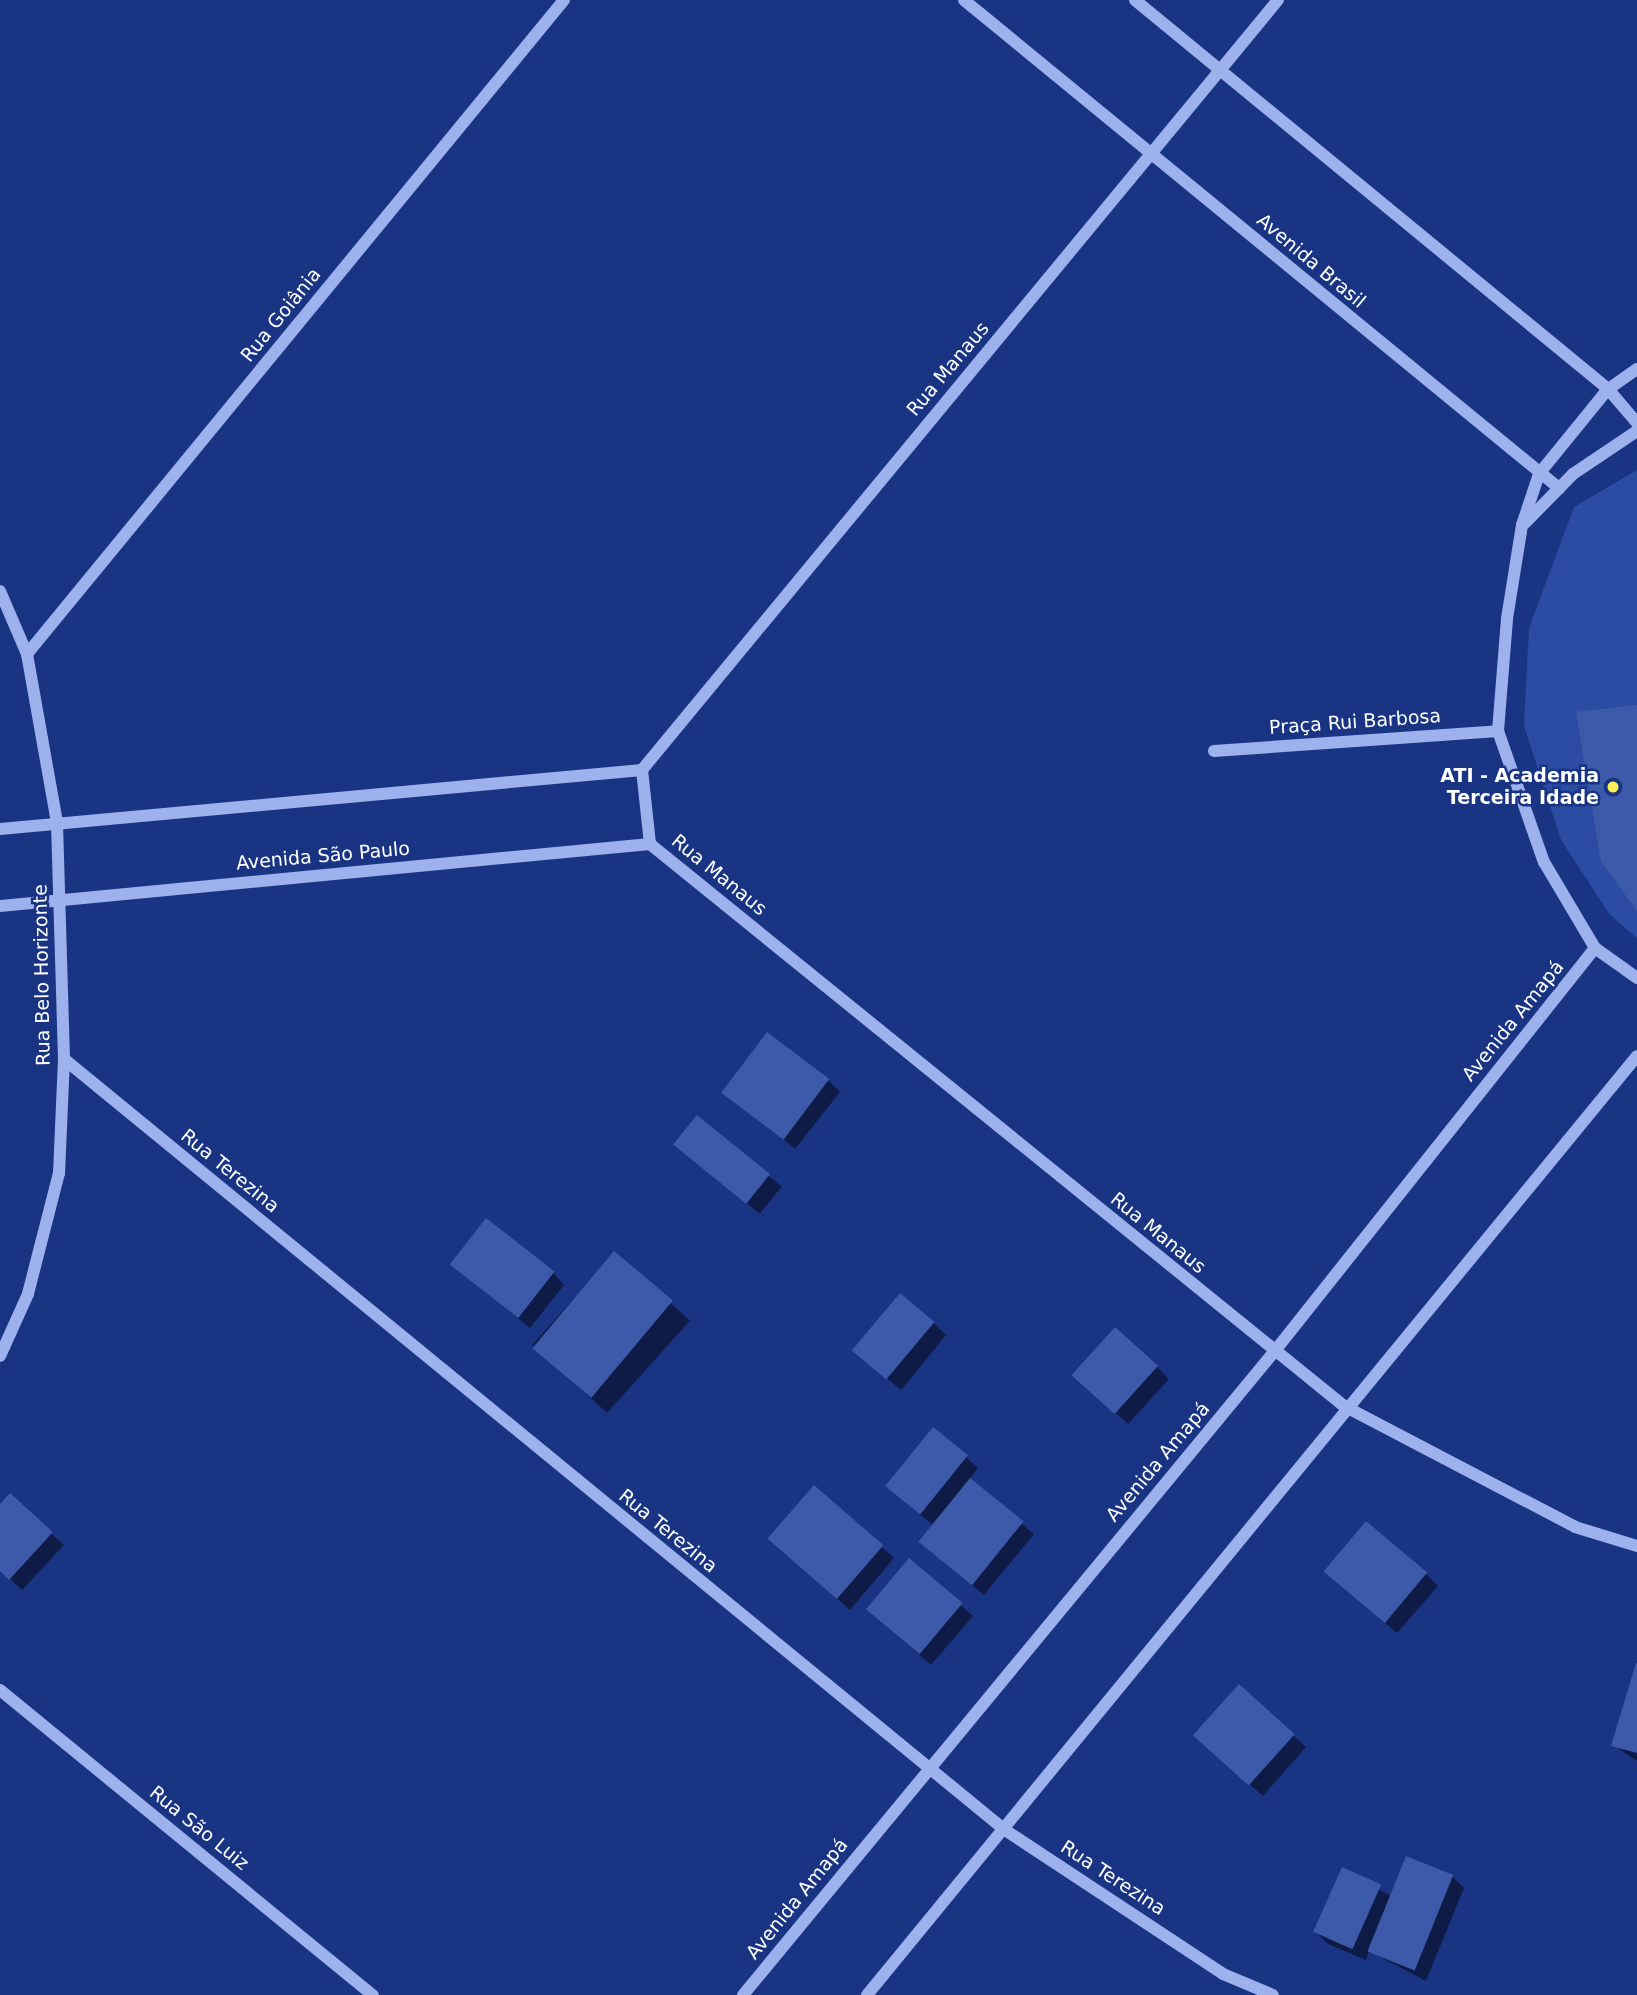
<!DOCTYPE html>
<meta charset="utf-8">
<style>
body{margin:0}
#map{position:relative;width:1637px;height:1995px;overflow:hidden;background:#193483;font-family:"DejaVu Sans",sans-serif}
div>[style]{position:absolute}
.green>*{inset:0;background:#2c4ba2}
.shadow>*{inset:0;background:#0007;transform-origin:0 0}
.building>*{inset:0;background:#3d59aa;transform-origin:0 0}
.minor>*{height:12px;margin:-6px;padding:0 6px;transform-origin:6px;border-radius:6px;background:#9db2ec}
.dots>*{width:19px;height:19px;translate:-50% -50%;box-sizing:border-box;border:4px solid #193483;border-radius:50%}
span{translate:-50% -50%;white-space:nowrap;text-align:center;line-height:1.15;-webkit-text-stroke:5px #193483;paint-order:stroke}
.street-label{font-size:19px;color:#fff}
.poi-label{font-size:19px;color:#fff;font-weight:700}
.right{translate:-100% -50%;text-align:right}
</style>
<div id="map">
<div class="green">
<div style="clip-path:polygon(1637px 470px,1637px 938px,1610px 915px,1561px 840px,1524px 726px,1529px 628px,1574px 507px)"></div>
</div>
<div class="shadow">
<div style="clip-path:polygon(828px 1080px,840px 1092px,795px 1149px,724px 1091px)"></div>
<div style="left:697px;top:1118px;width:109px;height:35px;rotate:39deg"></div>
<div style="left:615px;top:1253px;width:101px;height:124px;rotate:42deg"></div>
<div style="clip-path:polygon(452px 1264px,553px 1273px,564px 1285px,530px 1328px)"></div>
<div style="clip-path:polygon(934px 1323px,946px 1335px,901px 1390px,855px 1351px)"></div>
<div style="clip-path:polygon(1157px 1367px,1169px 1379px,1128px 1424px,1087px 1387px)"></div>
<div style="clip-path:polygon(934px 1429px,978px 1468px,969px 1480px,1034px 1534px,984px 1595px,920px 1541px,933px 1525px,899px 1497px)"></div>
<div style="clip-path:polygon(10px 1496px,64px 1545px,22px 1590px,0 1570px,0 1507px)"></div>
<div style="clip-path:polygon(882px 1547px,894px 1558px,850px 1610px,782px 1550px)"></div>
<div style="clip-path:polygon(909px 1561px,973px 1616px,931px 1665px,879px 1620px)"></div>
<div style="clip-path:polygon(1426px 1574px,1438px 1586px,1397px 1633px,1337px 1582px)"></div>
<div style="clip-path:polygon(1637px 1667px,1637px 1761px,1613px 1745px)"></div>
<div style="clip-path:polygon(1239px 1686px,1306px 1747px,1263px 1796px,1207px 1747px)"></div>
<div style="clip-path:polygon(1343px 1870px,1391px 1896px,1452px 1876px,1464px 1888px,1426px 1981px,1369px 1951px,1366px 1960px,1328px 1944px,1316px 1932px)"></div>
</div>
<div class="building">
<div style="clip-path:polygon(1637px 705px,1637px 911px,1601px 862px,1576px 712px)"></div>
<div style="left:767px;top:1032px;width:78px;height:76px;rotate:37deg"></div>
<div style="left:697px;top:1115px;width:94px;height:38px;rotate:39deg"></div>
<div style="left:486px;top:1218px;width:87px;height:59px;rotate:38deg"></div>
<div style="left:614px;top:1251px;width:77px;height:127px;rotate:40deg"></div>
<div style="left:900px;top:1293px;width:45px;height:75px;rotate:40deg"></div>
<div style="left:1115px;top:1327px;width:58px;height:65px;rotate:42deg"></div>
<div style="left:933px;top:1427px;width:45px;height:76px;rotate:39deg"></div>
<div style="left:970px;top:1478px;width:69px;height:82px;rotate:39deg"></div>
<div style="left:814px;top:1485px;width:92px;height:71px;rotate:41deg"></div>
<div style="clip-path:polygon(10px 1493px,53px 1532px,9px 1580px,0 1571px,0 1504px)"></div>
<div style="left:1366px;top:1521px;width:80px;height:66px;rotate:40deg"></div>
<div style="left:909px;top:1558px;width:70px;height:67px;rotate:40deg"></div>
<div style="clip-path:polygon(1636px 1663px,1637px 1663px,1637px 1753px,1611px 1746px)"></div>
<div style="left:1239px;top:1684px;width:75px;height:69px;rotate:42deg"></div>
<div style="left:1406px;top:1856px;width:51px;height:103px;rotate:22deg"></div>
<div style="left:1342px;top:1867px;width:43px;height:71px;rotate:24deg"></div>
</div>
<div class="minor">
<div style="left:964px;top:0;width:770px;rotate:39.36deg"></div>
<div style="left:1135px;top:0;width:612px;rotate:39.43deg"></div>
<div style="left:1608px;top:389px;width:45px;rotate:49.5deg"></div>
<div style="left:1278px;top:0;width:999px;rotate:129.56deg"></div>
<div style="left:642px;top:770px;width:74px;rotate:83.8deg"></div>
<div style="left:650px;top:844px;width:893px;rotate:39deg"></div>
<div style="left:1344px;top:1406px;width:261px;rotate:27.6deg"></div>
<div style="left:1575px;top:1527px;width:65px;rotate:17deg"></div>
<div style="left:1637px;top:369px;width:35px;rotate:145deg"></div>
<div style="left:1608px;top:389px;width:109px;rotate:129.1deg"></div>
<div style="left:1539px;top:474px;width:54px;rotate:108.4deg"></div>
<div style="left:1522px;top:525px;width:95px;rotate:99.1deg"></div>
<div style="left:1507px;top:619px;width:112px;rotate:94.6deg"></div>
<div style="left:1498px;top:731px;width:139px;rotate:70.7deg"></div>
<div style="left:1544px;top:862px;width:100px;rotate:59.3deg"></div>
<div style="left:1595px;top:948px;width:52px;rotate:35.5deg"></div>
<div style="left:1525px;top:523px;width:69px;rotate:-45.6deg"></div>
<div style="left:1573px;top:474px;width:77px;rotate:-33.9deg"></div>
<div style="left:0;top:591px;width:69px;rotate:66.8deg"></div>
<div style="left:27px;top:654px;width:172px;rotate:79.9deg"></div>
<div style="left:57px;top:823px;width:236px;rotate:88.3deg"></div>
<div style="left:64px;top:1059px;width:114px;rotate:92.5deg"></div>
<div style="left:59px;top:1173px;width:125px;rotate:104.4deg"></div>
<div style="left:28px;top:1294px;width:68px;rotate:114.3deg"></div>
<div style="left:27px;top:654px;width:846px;rotate:-50.61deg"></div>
<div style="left:1214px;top:751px;width:285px;rotate:-4deg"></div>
<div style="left:0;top:829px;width:645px;rotate:-5.25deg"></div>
<div style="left:0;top:906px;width:653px;rotate:-5.45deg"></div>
<div style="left:64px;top:1059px;width:1217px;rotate:39.33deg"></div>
<div style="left:1005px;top:1830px;width:261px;rotate:33.4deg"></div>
<div style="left:1223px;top:1974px;width:54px;rotate:22.8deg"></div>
<div style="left:0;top:1690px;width:482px;rotate:39.3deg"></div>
<div style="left:743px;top:1995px;width:834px;rotate:-50.45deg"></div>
<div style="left:1274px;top:1352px;width:516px;rotate:-51.53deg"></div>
<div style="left:867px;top:1995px;width:1214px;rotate:-50.65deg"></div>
</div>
<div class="dots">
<div style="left:1613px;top:787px;background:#ffed58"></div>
</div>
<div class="street-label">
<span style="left:1311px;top:261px;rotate:40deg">Avenida Brasil</span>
<span style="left:281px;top:315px;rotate:-51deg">Rua Goiânia</span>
<span style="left:948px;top:369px;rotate:-50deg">Rua Manaus</span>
<span style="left:1355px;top:722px;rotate:-4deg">Praça Rui Barbosa</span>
<span style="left:323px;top:856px;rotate:-5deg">Avenida São Paulo</span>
<span style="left:719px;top:875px;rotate:39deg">Rua Manaus</span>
<span style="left:42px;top:975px;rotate:-91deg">Rua Belo Horizonte</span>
<span style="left:1513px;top:1021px;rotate:-51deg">Avenida Amapá</span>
<span style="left:230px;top:1171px;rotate:39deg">Rua Terezina</span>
<span style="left:1158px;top:1233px;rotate:39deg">Rua Manaus</span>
<span style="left:1158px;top:1462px;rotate:-50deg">Avenida Amapá</span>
<span style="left:668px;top:1531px;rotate:39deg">Rua Terezina</span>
<span style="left:199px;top:1828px;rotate:39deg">Rua São Luiz</span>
<span style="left:1113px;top:1878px;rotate:33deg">Rua Terezina</span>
<span style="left:797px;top:1899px;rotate:-51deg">Avenida Amapá</span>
</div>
<div class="poi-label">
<span class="right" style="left:1599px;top:787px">ATI - Academia<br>Terceira Idade</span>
</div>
</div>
